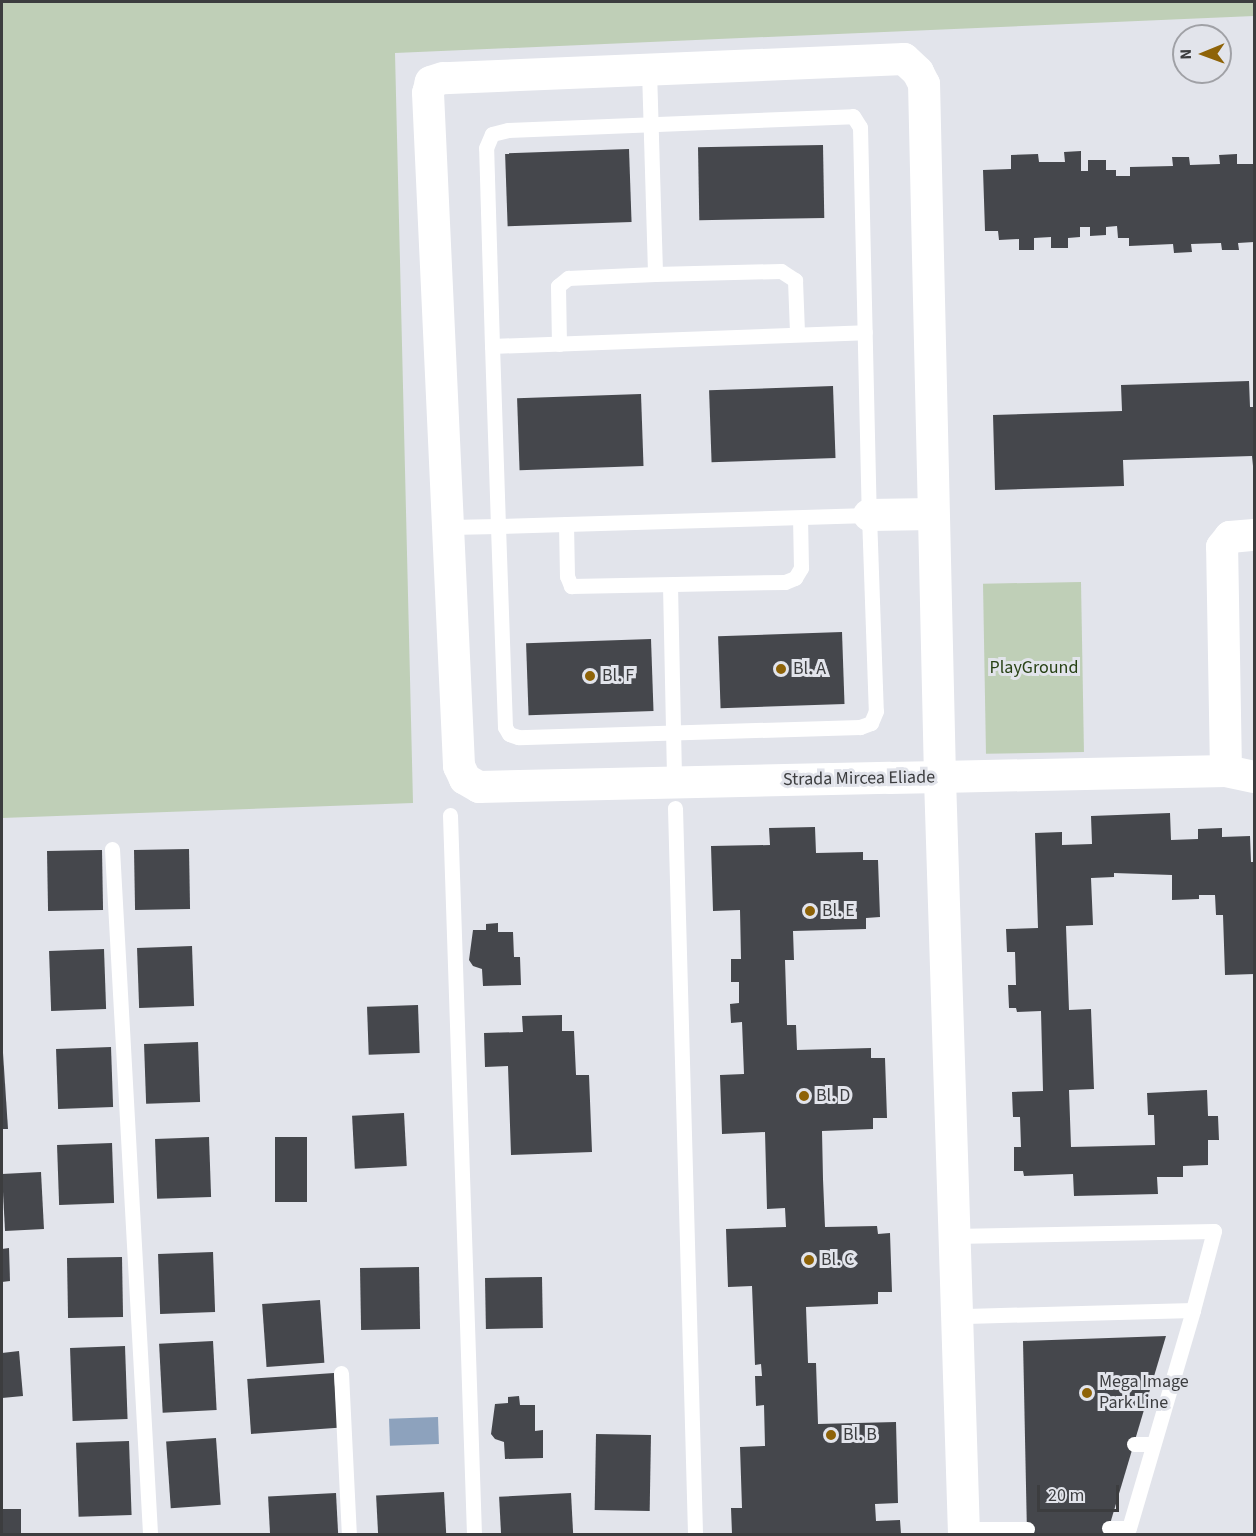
<!DOCTYPE html>
<style>
body{margin:0}
#map{position:relative;width:1256px;height:1536px;overflow:hidden;background:#e2e4eb;font-family:"Source Sans 3",sans-serif}
div>[style]{position:absolute}
.green>*{inset:0;background:#bfcfb7;transform-origin:0 0}
.water>*{inset:0;background:#8da2bd;transform-origin:0 0}
.building>*{inset:0;background:#45474c;transform-origin:0 0}
.service>*{height:15px;margin:-7.5px;padding:0 7.5px;transform-origin:7.5px;border-radius:7.5px;background:#fff}
.minor>*{height:32px;margin:-16px;padding:0 16px;transform-origin:16px;border-radius:16px;background:#fff}
.dots>*{width:16px;height:16px;translate:-50% -50%;box-sizing:border-box;border:3px solid #e2e4eb;border-radius:50%}
span{translate:-50% -50%;white-space:nowrap;text-align:center;line-height:1.15;-webkit-text-stroke:6px #e2e4eb;paint-order:stroke}
.park-label{font-size:18px;color:#274114}
.poi-label{font-size:18px;color:#3c3d3f}
.left{translate:0 -50%;text-align:left}
.street-label{font-size:18px;color:#3c3d3f}
.frame{position:absolute;inset:0;border:3px solid #3c3d3f;pointer-events:none}
.north{position:absolute;left:1172px;top:24px;width:60px;height:60px;box-sizing:border-box;background:#e2e4eb;border:2px solid #a0a1a6;border-radius:50%;rotate:269deg;font-size:16px;font-weight:700;line-height:24px;text-align:center;color:#3c3d3f}
.north::after{content:'';display:block;margin:auto;width:21px;height:27px;background:#8e6308;clip-path:polygon(50% 0,100% 100%,50% 72%,0 100%)}
.scale{position:absolute;left:1037px;top:1485px;width:82px;height:27px;box-sizing:border-box;border:3px solid #3c3d3f;border-top:0;padding-left:8px;font-size:18px;line-height:21px;white-space:nowrap;color:#3c3d3f;-webkit-text-stroke:4px #e2e4eb;paint-order:stroke}
</style>
<div id="map">
<div class="green">
<div style="clip-path:polygon(2px 2px,1254px 2px,1254px 16px,395px 53px,413px 803px,2px 818px)"></div>
<div style="left:1081px;top:582px;width:170px;height:98px;rotate:89deg"></div>
</div>
<div class="water">
<div style="left:438px;top:1417px;width:27px;height:49px;rotate:88deg"></div>
</div>
<div class="building">
<div style="left:823px;top:145px;width:73px;height:125px;rotate:89deg"></div>
<div style="left:629px;top:149px;width:73px;height:124px;rotate:88deg"></div>
<div style="clip-path:polygon(1081px 151px,1081px 171px,1088px 171px,1088px 160px,1106px 160px,1106px 170px,1116px 170px,1116px 176px,1130px 176px,1130px 167px,1173px 166px,1172px 157px,1189px 157px,1190px 165px,1220px 164px,1219px 155px,1237px 154px,1237px 164px,1254px 164px,1254px 242px,1238px 243px,1239px 250px,1222px 250px,1221px 243px,1191px 244px,1192px 252px,1174px 253px,1173px 244px,1129px 246px,1129px 238px,1118px 238px,1117px 226px,1106px 227px,1106px 235px,1090px 236px,1090px 227px,1080px 227px,1080px 237px,1068px 238px,1068px 248px,1051px 248px,1051px 237px,1034px 238px,1034px 250px,1019px 250px,1019px 239px,999px 240px,998px 231px,985px 231px,983px 170px,1011px 169px,1011px 155px,1038px 154px,1039px 162px,1065px 162px,1064px 152px)"></div>
<div style="clip-path:polygon(1249px 381px,1250px 407px,1254px 407px,1254px 476px,1252px 456px,1123px 460px,1124px 486px,995px 490px,993px 415px,1122px 411px,1121px 385px)"></div>
<div style="left:833px;top:386px;width:72px;height:124px;rotate:88deg"></div>
<div style="left:641px;top:394px;width:72px;height:124px;rotate:88deg"></div>
<div style="left:842px;top:632px;width:72px;height:124px;rotate:88deg"></div>
<div style="left:651px;top:639px;width:72px;height:125px;rotate:88deg"></div>
<div style="clip-path:polygon(1170px 813px,1171px 840px,1198px 839px,1198px 829px,1222px 828px,1222px 837px,1250px 836px,1251px 862px,1254px 862px,1254px 974px,1225px 975px,1223px 915px,1216px 915px,1215px 895px,1199px 895px,1199px 899px,1172px 900px,1172px 875px,1114px 873px,1114px 877px,1091px 878px,1093px 925px,1066px 926px,1069px 1010px,1091px 1009px,1094px 1089px,1069px 1090px,1071px 1147px,1155px 1145px,1154px 1115px,1148px 1115px,1147px 1093px,1207px 1090px,1208px 1116px,1218px 1116px,1219px 1140px,1208px 1140px,1208px 1165px,1183px 1166px,1183px 1177px,1157px 1177px,1158px 1194px,1074px 1196px,1073px 1174px,1024px 1176px,1023px 1171px,1014px 1171px,1014px 1147px,1021px 1147px,1020px 1117px,1013px 1117px,1012px 1092px,1043px 1091px,1041px 1011px,1017px 1012px,1016px 1008px,1009px 1008px,1008px 985px,1016px 985px,1015px 952px,1007px 952px,1006px 929px,1038px 928px,1035px 833px,1062px 832px,1062px 845px,1092px 844px,1091px 816px)"></div>
<div style="clip-path:polygon(815px 827px,816px 853px,863px 852px,863px 860px,878px 860px,880px 917px,866px 918px,866px 929px,793px 931px,794px 960px,785px 960px,787px 1025px,796px 1025px,797px 1050px,871px 1048px,871px 1058px,885px 1058px,887px 1118px,873px 1118px,873px 1129px,822px 1131px,823px 1179px,825px 1227px,877px 1226px,878px 1234px,890px 1233px,892px 1292px,878px 1292px,878px 1304px,806px 1307px,808px 1363px,816px 1363px,818px 1424px,896px 1422px,898px 1503px,875px 1504px,876px 1521px,900px 1520px,901px 1534px,732px 1534px,731px 1508px,742px 1508px,740px 1447px,765px 1446px,764px 1405px,756px 1406px,755px 1376px,762px 1376px,761px 1364px,755px 1365px,752px 1286px,728px 1287px,726px 1229px,786px 1227px,785px 1208px,767px 1209px,765px 1132px,722px 1134px,720px 1075px,744px 1074px,742px 1022px,731px 1023px,730px 1004px,739px 1003px,739px 982px,731px 982px,731px 959px,741px 959px,740px 910px,713px 911px,711px 846px,770px 845px,769px 828px)"></div>
<div style="left:189px;top:849px;width:60px;height:55px;rotate:89deg"></div>
<div style="left:102px;top:850px;width:60px;height:55px;rotate:89deg"></div>
<div style="clip-path:polygon(498px 923px,498px 932px,513px 932px,514px 957px,520px 957px,521px 985px,483px 986px,482px 969px,473px 966px,469px 960px,473px 930px,486px 930px,486px 924px)"></div>
<div style="left:192px;top:946px;width:60px;height:55px;rotate:88deg"></div>
<div style="left:104px;top:949px;width:60px;height:55px;rotate:88deg"></div>
<div style="left:418px;top:1005px;width:48px;height:51px;rotate:88deg"></div>
<div style="clip-path:polygon(562px 1015px,562px 1031px,574px 1031px,576px 1075px,589px 1075px,592px 1152px,511px 1155px,508px 1066px,485px 1067px,484px 1033px,523px 1032px,522px 1016px)"></div>
<div style="clip-path:polygon(2px 1038px,8px 1129px,2px 1129px)"></div>
<div style="left:198px;top:1042px;width:60px;height:54px;rotate:88deg"></div>
<div style="left:111px;top:1047px;width:60px;height:55px;rotate:88deg"></div>
<div style="left:404px;top:1113px;width:53px;height:52px;rotate:87deg"></div>
<div style="left:209px;top:1137px;width:60px;height:54px;rotate:88deg"></div>
<div style="left:275px;top:1137px;width:32px;height:65px"></div>
<div style="left:112px;top:1143px;width:60px;height:55px;rotate:88deg"></div>
<div style="left:41px;top:1172px;width:57px;height:39px;rotate:87deg"></div>
<div style="clip-path:polygon(9px 1248px,10px 1281px,2px 1282px,2px 1249px)"></div>
<div style="left:213px;top:1252px;width:60px;height:55px;rotate:88deg"></div>
<div style="left:122px;top:1257px;width:60px;height:55px;rotate:89deg"></div>
<div style="left:419px;top:1267px;width:62px;height:59px;rotate:89deg"></div>
<div style="left:542px;top:1277px;width:51px;height:57px;rotate:89deg"></div>
<div style="left:320px;top:1300px;width:63px;height:58px;rotate:86deg"></div>
<div style="clip-path:polygon(1166px 1336px,1107px 1534px,1027px 1534px,1023px 1341px)"></div>
<div style="left:213px;top:1341px;width:69px;height:54px;rotate:87deg"></div>
<div style="left:125px;top:1346px;width:73px;height:55px;rotate:88deg"></div>
<div style="clip-path:polygon(19px 1351px,23px 1396px,2px 1398px,2px 1353px)"></div>
<div style="left:334px;top:1373px;width:55px;height:87px;rotate:86deg"></div>
<div style="clip-path:polygon(519px 1396px,520px 1405px,535px 1405px,535px 1431px,543px 1430px,543px 1458px,505px 1459px,504px 1442px,495px 1439px,491px 1434px,495px 1404px,508px 1403px,508px 1397px)"></div>
<div style="left:596px;top:1434px;width:55px;height:76px;rotate:1deg"></div>
<div style="left:216px;top:1438px;width:67px;height:50px;rotate:86deg"></div>
<div style="left:129px;top:1441px;width:74px;height:53px;rotate:88deg"></div>
<div style="left:444px;top:1492px;width:42px;height:68px;rotate:87deg"></div>
<div style="left:336px;top:1493px;width:41px;height:68px;rotate:87deg"></div>
<div style="left:571px;top:1493px;width:41px;height:72px;rotate:87deg"></div>
<div style="left:21px;top:1509px;width:25px;height:19px;rotate:90deg"></div>
</div>
<div class="service">
<div style="left:649px;top:70px;width:204px;rotate:88.3deg"></div>
<div style="left:559px;top:344px;width:58px;rotate:-91deg"></div>
<div style="left:558px;top:286px;width:13px;rotate:-39deg"></div>
<div style="left:568px;top:278px;width:87px;rotate:-2.6deg"></div>
<div style="left:655px;top:274px;width:126px;rotate:-1.4deg"></div>
<div style="left:781px;top:271px;width:17px;rotate:33deg"></div>
<div style="left:795px;top:280px;width:53px;rotate:87.8deg"></div>
<div style="left:492px;top:346px;width:373px;rotate:-2.1deg"></div>
<div style="left:566px;top:524px;width:52px;rotate:88.9deg"></div>
<div style="left:567px;top:576px;width:11px;rotate:68deg"></div>
<div style="left:571px;top:586px;width:214px;rotate:-1.1deg"></div>
<div style="left:785px;top:582px;width:11px;rotate:-22deg"></div>
<div style="left:795px;top:578px;width:12px;rotate:-59deg"></div>
<div style="left:801px;top:568px;width:50px;rotate:-91.1deg"></div>
<div style="left:449px;top:527px;width:49px;rotate:-1.2deg"></div>
<div style="left:498px;top:526px;width:68px;rotate:-1.7deg"></div>
<div style="left:566px;top:524px;width:303px;rotate:-1.7deg"></div>
<div style="left:869px;top:515px;width:196px;rotate:88deg"></div>
<div style="left:876px;top:711px;width:13px;rotate:113deg"></div>
<div style="left:871px;top:723px;width:12px;rotate:160deg"></div>
<div style="left:860px;top:727px;width:342px;rotate:178.3deg"></div>
<div style="left:518px;top:737px;width:9px;rotate:-162deg"></div>
<div style="left:509px;top:734px;width:8px;rotate:-120deg"></div>
<div style="left:505px;top:727px;width:201px;rotate:-92deg"></div>
<div style="left:498px;top:526px;width:180px;rotate:-91.9deg"></div>
<div style="left:492px;top:346px;width:198px;rotate:-91.7deg"></div>
<div style="left:486px;top:148px;width:15px;rotate:-67deg"></div>
<div style="left:492px;top:134px;width:16px;rotate:-14deg"></div>
<div style="left:508px;top:130px;width:345px;rotate:-2.3deg"></div>
<div style="left:853px;top:116px;width:13px;rotate:58deg"></div>
<div style="left:860px;top:127px;width:388px;rotate:88.7deg"></div>
<div style="left:670px;top:585px;width:198px;rotate:88.8deg"></div>
<div style="left:675px;top:808px;width:726px;rotate:88.42deg"></div>
<div style="left:450px;top:815px;width:719px;rotate:88.09deg"></div>
<div style="left:112px;top:849px;width:686px;rotate:86.82deg"></div>
<div style="left:954px;top:1236px;width:260px;rotate:-1.1deg"></div>
<div style="left:1214px;top:1231px;width:82px;rotate:104.9deg"></div>
<div style="left:1193px;top:1310px;width:236px;rotate:178.5deg"></div>
<div style="left:341px;top:1373px;width:161px;rotate:87.2deg"></div>
<div style="left:1134px;top:1444px;width:19px"></div>
<div style="left:1109px;top:1528px;width:20px"></div>
<div style="left:1129px;top:1528px;width:227px;rotate:-73.6deg"></div>
<div style="left:964px;top:1529px;width:63px"></div>
</div>
<div class="minor">
<div style="left:869px;top:515px;width:64px;rotate:-0.9deg"></div>
<div style="left:1226px;top:771px;width:224px;rotate:-91deg"></div>
<div style="left:1222px;top:547px;width:13px;rotate:-51deg"></div>
<div style="left:1230px;top:537px;width:24px;rotate:-5deg"></div>
<div style="left:964px;top:1534px;width:757px;rotate:-91.82deg"></div>
<div style="left:940px;top:777px;width:693px;rotate:-91.32deg"></div>
<div style="left:924px;top:84px;width:13px;rotate:-117deg"></div>
<div style="left:918px;top:72px;width:19px;rotate:-137deg"></div>
<div style="left:904px;top:59px;width:461px;rotate:177.6deg"></div>
<div style="left:443px;top:78px;width:13px;rotate:162deg"></div>
<div style="left:431px;top:82px;width:11px;rotate:105deg"></div>
<div style="left:428px;top:93px;width:674px;rotate:87.36deg"></div>
<div style="left:459px;top:766px;width:14px;rotate:65deg"></div>
<div style="left:465px;top:779px;width:16px;rotate:30deg"></div>
<div style="left:479px;top:787px;width:411px;rotate:-1.3deg"></div>
<div style="left:890px;top:778px;width:50px;rotate:-1.1deg"></div>
<div style="left:940px;top:777px;width:286px;rotate:-1.2deg"></div>
<div style="left:1226px;top:771px;width:29px;rotate:12deg"></div>
</div>
<div class="dots">
<div style="left:781px;top:669px;background:#8e6308"></div>
<div style="left:590px;top:676px;background:#8e6308"></div>
<div style="left:810px;top:911px;background:#8e6308"></div>
<div style="left:804px;top:1096px;background:#8e6308"></div>
<div style="left:809px;top:1260px;background:#8e6308"></div>
<div style="left:1087px;top:1393px;background:#8e6308"></div>
<div style="left:831px;top:1435px;background:#8e6308"></div>
</div>
<div class="park-label">
<span style="left:1034px;top:668px">PlayGround</span>
</div>
<div class="poi-label">
<span class="left" style="left:793px;top:669px">Bl. A</span>
<span class="left" style="left:602px;top:676px">Bl. F</span>
<span class="left" style="left:822px;top:911px">Bl. E</span>
<span class="left" style="left:816px;top:1096px">Bl. D</span>
<span class="left" style="left:821px;top:1260px">Bl. C</span>
<span class="left" style="left:1099px;top:1393px">Mega Image<br>Park Line</span>
<span class="left" style="left:843px;top:1435px">Bl. B</span>
</div>
<div class="street-label">
<span style="left:859px;top:779px;rotate:-1deg">Strada Mircea Eliade</span>
</div>
<div class="frame"></div>
<div class="north">N</div>
<div class="scale">20 m</div>
</div>
